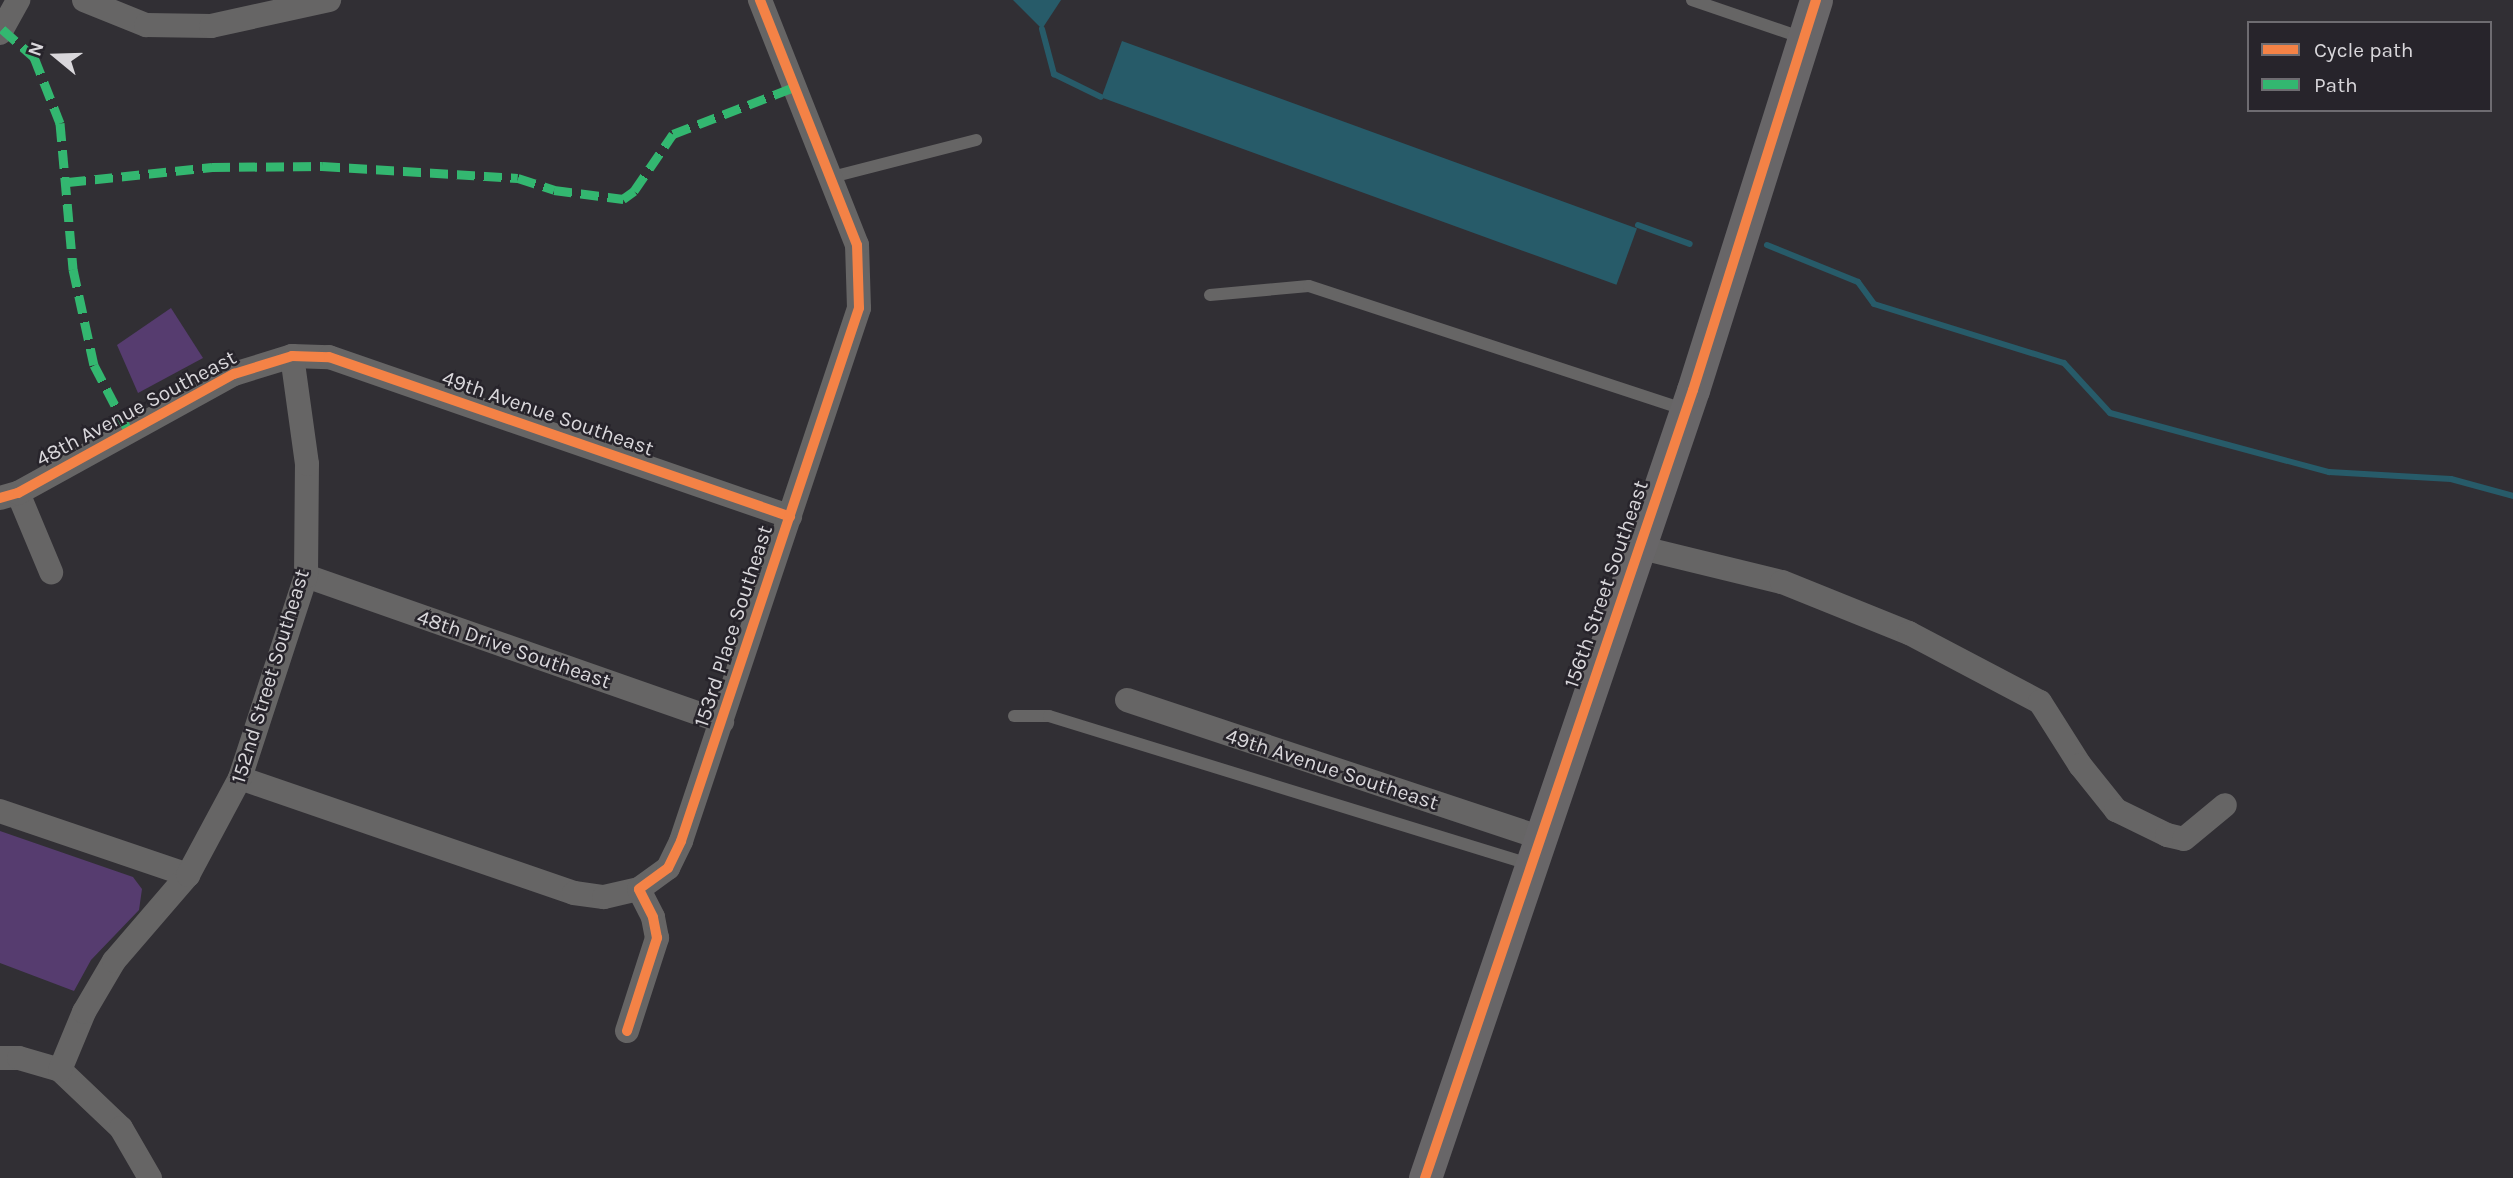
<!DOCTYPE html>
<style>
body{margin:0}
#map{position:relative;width:2513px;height:1178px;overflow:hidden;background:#312f34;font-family:Karla,sans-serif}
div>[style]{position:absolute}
.green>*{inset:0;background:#563c6f}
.water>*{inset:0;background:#275b69;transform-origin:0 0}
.stream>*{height:6px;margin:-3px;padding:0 3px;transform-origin:3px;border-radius:3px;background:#275b69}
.lane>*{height:12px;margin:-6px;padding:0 6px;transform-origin:6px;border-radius:6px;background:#666565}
.street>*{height:24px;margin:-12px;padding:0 12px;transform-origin:12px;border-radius:12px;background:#666565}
.secondary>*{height:33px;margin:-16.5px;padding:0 16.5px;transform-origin:16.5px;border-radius:16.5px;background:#686668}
.quiet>*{height:9px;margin-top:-4.5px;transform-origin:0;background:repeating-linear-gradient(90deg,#33b770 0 18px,transparent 0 27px)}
.cycleway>*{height:10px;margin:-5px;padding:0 5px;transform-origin:5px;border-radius:5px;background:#f48246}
span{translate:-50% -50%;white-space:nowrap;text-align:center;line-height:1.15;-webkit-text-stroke:5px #27242b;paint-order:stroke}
.street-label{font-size:21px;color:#d9d7db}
.legend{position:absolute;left:2247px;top:21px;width:245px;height:91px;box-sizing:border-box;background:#27242b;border:2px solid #6e6c71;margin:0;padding:9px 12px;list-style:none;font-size:21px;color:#d9d7db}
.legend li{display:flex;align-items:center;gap:14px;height:35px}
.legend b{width:35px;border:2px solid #6e6c71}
.north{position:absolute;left:21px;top:21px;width:70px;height:70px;-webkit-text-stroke:5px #27242b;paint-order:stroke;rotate:289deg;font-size:19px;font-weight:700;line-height:28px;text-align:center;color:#d9d7db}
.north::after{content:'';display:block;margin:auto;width:24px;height:32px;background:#d9d7db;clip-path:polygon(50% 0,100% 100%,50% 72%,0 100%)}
</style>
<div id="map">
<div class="green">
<div style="clip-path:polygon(171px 308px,203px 358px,138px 393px,117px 345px)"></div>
<div style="clip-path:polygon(0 831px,133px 877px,142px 889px,139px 910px,91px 960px,74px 991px,0 963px)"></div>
</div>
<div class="water">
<div style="clip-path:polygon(1013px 0,1061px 0,1042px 29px)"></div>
<div style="left:1122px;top:41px;width:548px;height:60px;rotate:20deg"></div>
</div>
<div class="stream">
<div style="left:1042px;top:29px;width:47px;rotate:75.1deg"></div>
<div style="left:1054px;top:74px;width:52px;rotate:26.1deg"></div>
<div style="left:1638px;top:225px;width:55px;rotate:20.1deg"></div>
<div style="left:1767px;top:245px;width:98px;rotate:22.1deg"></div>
<div style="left:1858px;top:282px;width:27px;rotate:54deg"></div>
<div style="left:1874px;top:304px;width:199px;rotate:17.3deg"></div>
<div style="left:2064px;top:363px;width:68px;rotate:47.4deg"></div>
<div style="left:2110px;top:413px;width:227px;rotate:15.1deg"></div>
<div style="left:2329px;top:472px;width:122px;rotate:3.3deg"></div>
<div style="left:2451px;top:479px;width:64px;rotate:15.3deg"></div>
</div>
<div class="lane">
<div style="left:1692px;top:0;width:117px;rotate:18.9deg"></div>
<div style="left:828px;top:178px;width:153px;rotate:-14.4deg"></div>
<div style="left:1210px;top:295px;width:99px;rotate:-5.2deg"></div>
<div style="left:1309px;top:286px;width:397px;rotate:18.2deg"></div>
<div style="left:1014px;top:716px;width:35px"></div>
<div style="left:1049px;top:716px;width:502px;rotate:17.14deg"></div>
</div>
<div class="street">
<div style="left:84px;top:0;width:67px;rotate:22deg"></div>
<div style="left:146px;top:25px;width:65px;rotate:0.9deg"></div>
<div style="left:211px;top:26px;width:121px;rotate:-12.4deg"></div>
<div style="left:0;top:33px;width:38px;rotate:-61deg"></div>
<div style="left:18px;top:493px;width:86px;rotate:67.3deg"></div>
<div style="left:0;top:498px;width:19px;rotate:-16deg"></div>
<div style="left:18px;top:493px;width:247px;rotate:-28.9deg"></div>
<div style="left:234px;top:374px;width:61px;rotate:-17.2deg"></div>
<div style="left:292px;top:356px;width:37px;rotate:2deg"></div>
<div style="left:329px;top:357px;width:488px;rotate:19.1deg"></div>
<div style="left:1638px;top:547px;width:148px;rotate:13.7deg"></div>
<div style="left:1782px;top:582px;width:137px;rotate:21.9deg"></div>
<div style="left:1909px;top:633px;width:148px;rotate:27.8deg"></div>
<div style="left:2040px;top:702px;width:75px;rotate:57.6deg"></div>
<div style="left:2080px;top:765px;width:58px;rotate:51.3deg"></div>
<div style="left:2116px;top:810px;width:57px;rotate:26.1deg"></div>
<div style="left:2167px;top:835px;width:17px;rotate:13deg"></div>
<div style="left:2184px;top:839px;width:53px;rotate:-39.7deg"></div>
<div style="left:306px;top:576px;width:441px;rotate:19.3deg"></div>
<div style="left:1127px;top:700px;width:433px;rotate:18.4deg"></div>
<div style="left:240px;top:778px;width:353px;rotate:19deg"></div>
<div style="left:574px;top:893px;width:30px;rotate:8deg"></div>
<div style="left:604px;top:897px;width:36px;rotate:-13deg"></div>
<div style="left:0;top:811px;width:199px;rotate:18.8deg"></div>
<div style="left:627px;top:1031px;width:98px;rotate:-72.1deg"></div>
<div style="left:657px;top:938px;width:21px;rotate:-101deg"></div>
<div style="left:653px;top:917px;width:31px;rotate:-117deg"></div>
<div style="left:639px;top:889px;width:36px;rotate:-36deg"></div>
<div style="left:668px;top:868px;width:30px;rotate:-64deg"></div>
<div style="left:681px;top:841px;width:562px;rotate:-71.53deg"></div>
<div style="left:859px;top:308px;width:63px;rotate:-91.8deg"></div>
<div style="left:857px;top:245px;width:264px;rotate:-111.6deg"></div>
<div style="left:0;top:1058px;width:19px"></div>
<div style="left:19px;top:1058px;width:43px;rotate:16.3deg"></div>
<div style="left:60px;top:1070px;width:84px;rotate:43.6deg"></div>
<div style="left:121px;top:1128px;width:58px;rotate:59.9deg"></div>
<div style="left:60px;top:1070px;width:63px;rotate:-67.5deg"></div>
<div style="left:84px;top:1012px;width:59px;rotate:-59.5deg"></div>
<div style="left:114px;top:961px;width:113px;rotate:-49.3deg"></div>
<div style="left:188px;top:875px;width:110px;rotate:-61.8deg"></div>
<div style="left:240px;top:778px;width:213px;rotate:-71.9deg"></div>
<div style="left:306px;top:576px;width:112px;rotate:-89.5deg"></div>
<div style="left:307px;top:464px;width:109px;rotate:-97.9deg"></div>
</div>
<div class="secondary">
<div style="left:1425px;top:1178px;width:832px;rotate:-71.22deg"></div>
<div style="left:1693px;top:390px;width:409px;rotate:-72.5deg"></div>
</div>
<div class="quiet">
<div style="left:2px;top:29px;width:43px;rotate:41.2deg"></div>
<div style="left:34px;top:57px;width:71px;rotate:68.5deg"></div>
<div style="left:60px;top:123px;width:147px;rotate:84.9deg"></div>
<div style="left:73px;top:269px;width:98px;rotate:77.7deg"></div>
<div style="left:94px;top:365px;width:76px;rotate:62.4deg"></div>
<div style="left:68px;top:182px;width:145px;rotate:-5.9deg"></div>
<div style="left:212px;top:167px;width:110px;rotate:-0.5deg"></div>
<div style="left:322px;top:166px;width:196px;rotate:3.5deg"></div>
<div style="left:518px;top:178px;width:38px;rotate:18deg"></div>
<div style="left:554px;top:190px;width:70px;rotate:7.4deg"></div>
<div style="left:623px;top:199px;width:14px;rotate:-36deg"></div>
<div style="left:634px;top:191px;width:69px;rotate:-55.6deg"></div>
<div style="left:673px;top:134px;width:130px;rotate:-21.2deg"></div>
</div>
<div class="cycleway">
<div style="left:0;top:498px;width:19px;rotate:-16deg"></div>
<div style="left:18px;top:493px;width:247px;rotate:-28.9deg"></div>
<div style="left:234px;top:374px;width:61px;rotate:-17.2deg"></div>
<div style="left:292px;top:356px;width:37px;rotate:2deg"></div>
<div style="left:329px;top:357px;width:488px;rotate:19.1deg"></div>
<div style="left:627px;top:1031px;width:98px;rotate:-72.1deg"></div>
<div style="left:657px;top:938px;width:21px;rotate:-101deg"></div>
<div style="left:653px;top:917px;width:31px;rotate:-117deg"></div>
<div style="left:639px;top:889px;width:36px;rotate:-36deg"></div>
<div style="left:668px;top:868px;width:30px;rotate:-64deg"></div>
<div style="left:681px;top:841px;width:562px;rotate:-71.53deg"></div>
<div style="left:859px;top:308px;width:63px;rotate:-91.8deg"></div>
<div style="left:857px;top:245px;width:264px;rotate:-111.6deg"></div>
<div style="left:1425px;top:1178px;width:832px;rotate:-71.22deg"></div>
<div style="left:1693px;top:390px;width:409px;rotate:-72.5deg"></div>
</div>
<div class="street-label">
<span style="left:136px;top:408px;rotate:-28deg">48th Avenue Southeast</span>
<span style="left:548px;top:413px;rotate:19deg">49th Avenue Southeast</span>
<span style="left:1606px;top:584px;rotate:-71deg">156th Street Southeast</span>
<span style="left:733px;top:626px;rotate:-72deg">153rd Place Southeast</span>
<span style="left:514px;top:649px;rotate:19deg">48th Drive Southeast</span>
<span style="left:270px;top:676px;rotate:-73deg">152nd Street Southeast</span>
<span style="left:1332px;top:769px;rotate:18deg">49th Avenue Southeast</span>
</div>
<ul class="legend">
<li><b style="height:9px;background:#f48246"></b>Cycle path</li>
<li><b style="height:9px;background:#33b770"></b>Path</li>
</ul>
<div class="north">N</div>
</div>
